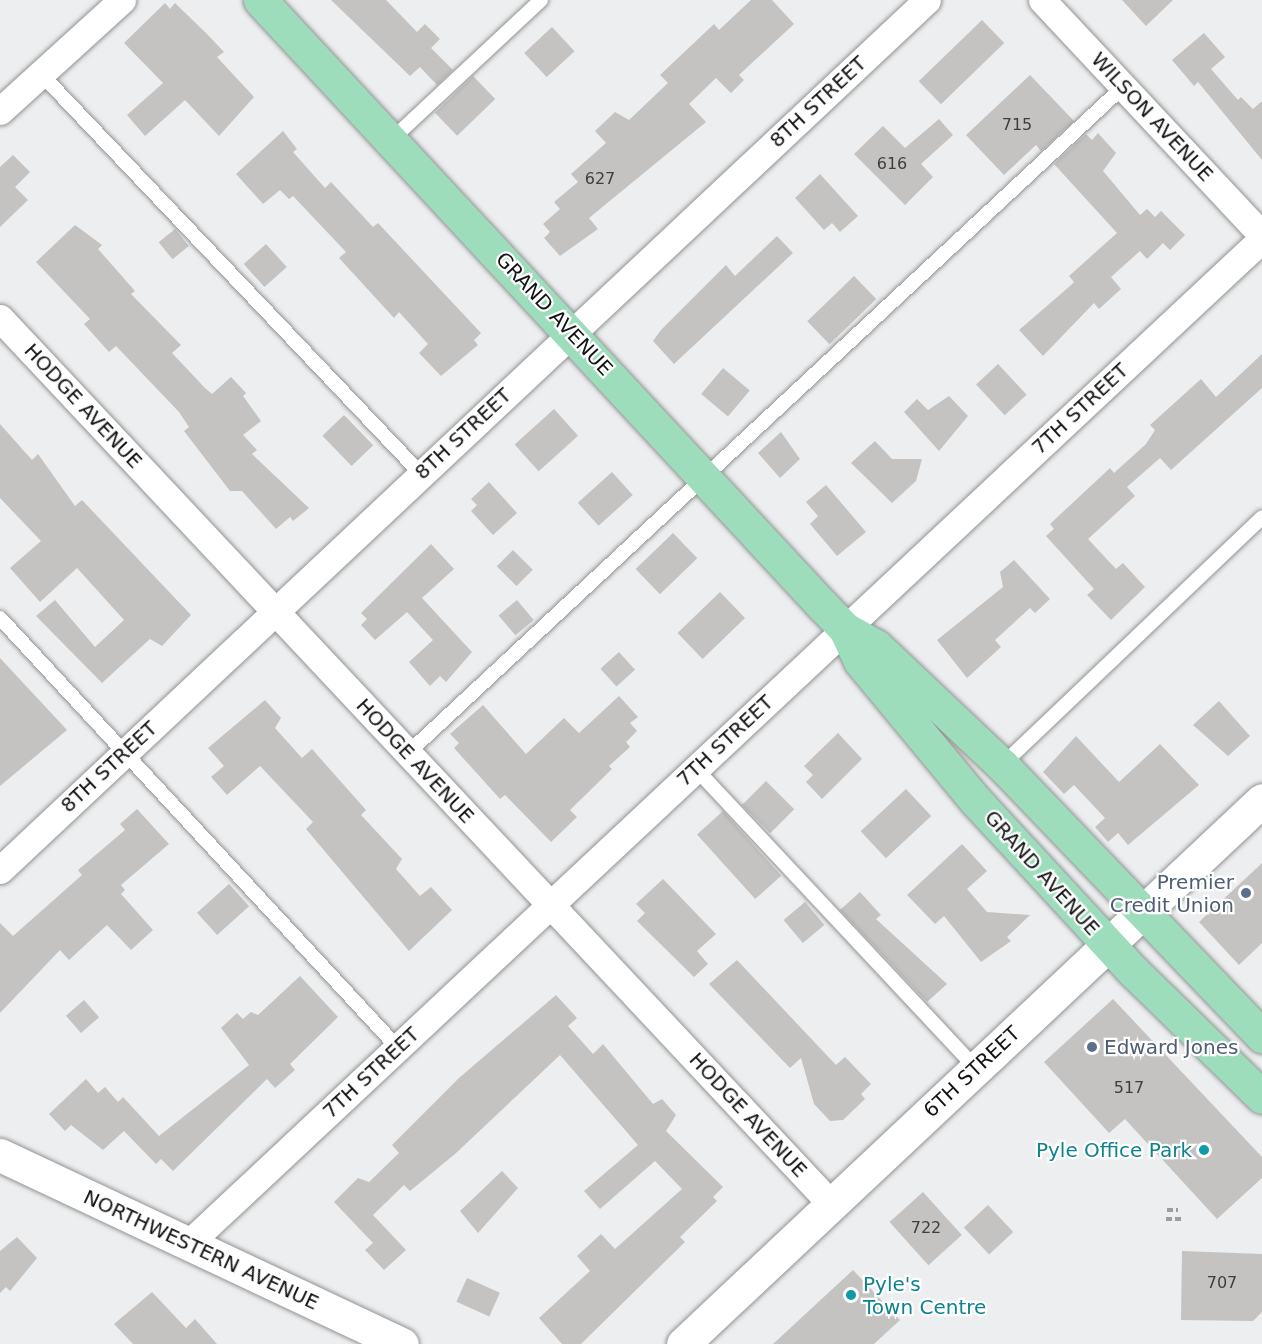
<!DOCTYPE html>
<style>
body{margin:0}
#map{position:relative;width:1262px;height:1344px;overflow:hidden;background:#edeeef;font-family:"DejaVu Sans",sans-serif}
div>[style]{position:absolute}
.building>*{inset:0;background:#c5c3c2;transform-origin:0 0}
.path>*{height:4px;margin-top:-2px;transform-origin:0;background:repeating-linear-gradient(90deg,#9d9d9e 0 6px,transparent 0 9px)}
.roads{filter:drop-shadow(0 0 2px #929394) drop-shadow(0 0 2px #929394)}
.service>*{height:14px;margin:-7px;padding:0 7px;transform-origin:7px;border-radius:7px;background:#fff}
.minor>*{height:27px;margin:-13.5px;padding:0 13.5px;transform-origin:13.5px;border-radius:13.5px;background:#fff}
.tertiary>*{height:33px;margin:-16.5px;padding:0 16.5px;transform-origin:16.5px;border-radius:16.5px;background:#fff}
.secondary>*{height:33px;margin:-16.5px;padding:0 16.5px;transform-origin:16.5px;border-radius:16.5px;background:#fff}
.primary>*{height:33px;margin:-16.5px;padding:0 16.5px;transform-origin:16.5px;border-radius:16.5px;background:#9eddbc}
.dots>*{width:16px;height:16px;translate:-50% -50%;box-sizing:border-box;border:3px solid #fff;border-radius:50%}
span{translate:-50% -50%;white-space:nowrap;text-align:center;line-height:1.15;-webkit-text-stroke:4.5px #fff;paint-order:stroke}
.number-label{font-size:16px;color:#3f3e3f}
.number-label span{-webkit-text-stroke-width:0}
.street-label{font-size:20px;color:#121213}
.service-label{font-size:20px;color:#4e5e75}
.right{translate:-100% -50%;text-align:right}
.left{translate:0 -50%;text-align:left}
.culture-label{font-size:20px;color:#0d838f}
</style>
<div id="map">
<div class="building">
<div style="clip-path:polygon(331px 0,386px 0,417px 32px,425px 24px,440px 39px,431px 48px,453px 70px,437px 85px,420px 67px,410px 76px)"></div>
<div style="clip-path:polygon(751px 0,772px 0,794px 24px,739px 75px,744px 80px,731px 93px,716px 78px,689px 104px,706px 122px,589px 218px,598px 229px,560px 256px,544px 238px,550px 232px,543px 224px,560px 209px,554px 202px,578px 182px,571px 174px,606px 143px,595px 131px,615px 112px,629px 120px,668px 83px,660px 75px,714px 24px,719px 30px)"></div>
<div style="clip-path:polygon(1122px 0,1173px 0,1146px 26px)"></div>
<div style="clip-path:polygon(165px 3px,170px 9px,175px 3px,208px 35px,224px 52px,217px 57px,254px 97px,219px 136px,185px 100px,145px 136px,127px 115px,163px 83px,124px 43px)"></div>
<div style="left:982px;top:20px;width:32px;height:88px;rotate:46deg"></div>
<div style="left:552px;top:27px;width:33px;height:38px;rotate:47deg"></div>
<div style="clip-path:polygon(1204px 33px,1225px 57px,1211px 69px,1238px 100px,1241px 97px,1253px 109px,1262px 101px,1262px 160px,1198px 82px,1194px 86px,1172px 60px)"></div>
<div style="clip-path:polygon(1030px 75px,1074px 121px,1041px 151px,1036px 145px,1004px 175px,966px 135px)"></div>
<div style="left:473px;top:76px;width:32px;height:53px;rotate:46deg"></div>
<div style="clip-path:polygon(939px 119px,953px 135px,921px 164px,933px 177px,905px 205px,854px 154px,883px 126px,905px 148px)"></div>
<div style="clip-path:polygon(283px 131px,297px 149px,293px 152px,325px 188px,331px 182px,373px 227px,378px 223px,481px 333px,474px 340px,478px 345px,441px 376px,419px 353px,428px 344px,399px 312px,394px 318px,339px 258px,346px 252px,293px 196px,289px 199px,280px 190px,263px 204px,236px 174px)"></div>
<div style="clip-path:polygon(1098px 133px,1116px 153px,1103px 171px,1140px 215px,1147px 209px,1155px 217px,1161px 211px,1185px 235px,1170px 250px,1163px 243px,1147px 259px,1140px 251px,1111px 277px,1121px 289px,1099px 309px,1094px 303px,1043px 356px,1019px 330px,1070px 286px,1074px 282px,1069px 276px,1117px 233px,1054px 164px,1086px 134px,1092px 140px)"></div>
<div style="clip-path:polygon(13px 155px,30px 172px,15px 187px,28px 200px,0 227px,0 167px)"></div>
<div style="clip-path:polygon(820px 174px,858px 216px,840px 232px,832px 223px,824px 230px,795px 198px)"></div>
<div style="clip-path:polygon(75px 225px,102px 245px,98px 249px,135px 291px,131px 294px,181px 345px,172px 353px,205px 388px,212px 394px,231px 377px,246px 393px,243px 396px,261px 421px,243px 435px,257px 450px,252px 454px,309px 508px,293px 521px,290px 517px,276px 529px,242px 491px,230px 491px,184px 431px,189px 427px,179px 412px,116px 346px,109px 352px,84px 324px,90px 319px,36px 262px)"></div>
<div style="left:175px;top:229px;width:22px;height:21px;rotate:51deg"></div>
<div style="clip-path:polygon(777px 236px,793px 253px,674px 364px,653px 341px,661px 330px,726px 265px,735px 276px)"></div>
<div style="left:266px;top:244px;width:31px;height:30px;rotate:48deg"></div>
<div style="left:854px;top:276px;width:32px;height:65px;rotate:46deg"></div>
<div style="clip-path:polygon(1262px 354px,1262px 388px,1171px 470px,1160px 458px,1127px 487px,1135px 496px,1088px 539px,1116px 569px,1123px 563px,1145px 587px,1111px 620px,1087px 595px,1094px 589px,1046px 536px,1054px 529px,1050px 524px,1110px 468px,1114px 473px,1146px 444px,1155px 430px,1150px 425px,1201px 379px,1216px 397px)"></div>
<div style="left:998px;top:364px;width:42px;height:30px;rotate:47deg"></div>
<div style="left:723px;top:368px;width:35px;height:34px;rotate:40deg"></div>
<div style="clip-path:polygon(949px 396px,968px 416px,939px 451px,904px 412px,917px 399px,928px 410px)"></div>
<div style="left:554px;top:409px;width:36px;height:53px;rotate:48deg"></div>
<div style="left:344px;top:415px;width:42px;height:30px;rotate:46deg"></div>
<div style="clip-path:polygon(0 424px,32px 460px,38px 454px,75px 506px,82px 500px,191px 615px,162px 646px,150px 639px,102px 683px,36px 616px,55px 600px,95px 647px,124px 620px,77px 568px,40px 602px,10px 568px,41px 541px,0 498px)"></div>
<div style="clip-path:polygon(781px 432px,800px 459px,780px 478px,758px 453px)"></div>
<div style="clip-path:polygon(875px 441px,892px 459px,922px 459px,916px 481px,892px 503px,851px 463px)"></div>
<div style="left:612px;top:472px;width:31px;height:46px;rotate:48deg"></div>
<div style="clip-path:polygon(489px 482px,517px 513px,493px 535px,471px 511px,477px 505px,471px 499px)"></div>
<div style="clip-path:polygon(826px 485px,866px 532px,837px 556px,810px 524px,818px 516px,806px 502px)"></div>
<div style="left:673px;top:533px;width:35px;height:52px;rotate:46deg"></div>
<div style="clip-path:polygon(431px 544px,454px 569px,422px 598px,472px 652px,446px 682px,440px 676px,430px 686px,409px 662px,433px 640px,407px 612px,375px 640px,361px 625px,367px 619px,361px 613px)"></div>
<div style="left:513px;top:550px;width:28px;height:23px;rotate:45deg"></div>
<div style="clip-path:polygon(1014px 560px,1050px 599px,1035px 613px,1030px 608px,995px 640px,1001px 647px,967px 678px,937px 640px,1003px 587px,1000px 572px)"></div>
<div style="left:720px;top:592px;width:36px;height:59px;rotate:46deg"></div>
<div style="left:517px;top:600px;width:26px;height:24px;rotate:50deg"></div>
<div style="left:619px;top:652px;width:24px;height:25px;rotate:48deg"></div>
<div style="clip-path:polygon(0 658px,67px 730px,0 786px)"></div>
<div style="clip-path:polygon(619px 696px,638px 717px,630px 723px,637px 731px,626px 742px,630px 747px,609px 766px,612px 769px,570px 810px,577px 817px,551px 842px,505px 795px,500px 799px,454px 748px,459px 743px,450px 734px,483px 705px,526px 754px,564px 718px,579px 733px)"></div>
<div style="clip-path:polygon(265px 700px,281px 718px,275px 728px,302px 758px,312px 749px,366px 810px,361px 815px,402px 859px,396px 869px,420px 896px,431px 887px,452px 910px,409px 951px,306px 829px,313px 822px,260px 766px,227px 795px,211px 777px,224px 766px,208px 748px)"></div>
<div style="clip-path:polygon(1219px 701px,1250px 736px,1228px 756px,1193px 725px)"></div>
<div style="clip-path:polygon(838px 733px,862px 759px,822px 799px,806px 782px,813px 775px,804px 766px)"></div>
<div style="clip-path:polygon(1076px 736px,1119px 782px,1160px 744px,1199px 785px,1128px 845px,1118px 833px,1108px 842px,1095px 827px,1105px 818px,1074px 785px,1064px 794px,1043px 772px)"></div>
<div style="left:766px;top:781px;width:40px;height:34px;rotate:45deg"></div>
<div style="left:906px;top:789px;width:37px;height:62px;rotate:47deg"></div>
<div style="clip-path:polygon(137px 809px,169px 844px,121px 885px,125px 890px,121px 894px,153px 930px,131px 950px,107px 925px,69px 960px,60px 950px,0 1013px,0 923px,13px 936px,82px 875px,78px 870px,125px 830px,120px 824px)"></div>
<div style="left:723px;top:811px;width:87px;height:35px;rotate:48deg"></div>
<div style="clip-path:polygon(962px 844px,987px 871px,967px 889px,987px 912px,1030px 915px,1007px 937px,1011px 941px,981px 962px,944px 916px,935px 924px,907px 895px)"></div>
<div style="clip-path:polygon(1262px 863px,1262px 943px,1239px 965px,1199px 922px)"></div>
<div style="clip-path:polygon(663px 879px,716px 934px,697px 951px,708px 964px,694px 977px,637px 921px,645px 913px,636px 904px)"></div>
<div style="left:229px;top:884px;width:30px;height:43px;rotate:48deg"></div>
<div style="clip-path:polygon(860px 892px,881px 915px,876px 919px,947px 984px,927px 1002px,840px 910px)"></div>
<div style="left:805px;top:902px;width:30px;height:28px;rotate:50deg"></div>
<div style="clip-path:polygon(737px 960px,836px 1065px,845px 1057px,871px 1084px,861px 1094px,865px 1099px,843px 1120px,830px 1121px,814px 1104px,801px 1058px,790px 1068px,709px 984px)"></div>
<div style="clip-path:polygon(300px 976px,338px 1017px,290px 1064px,295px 1070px,275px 1088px,267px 1079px,173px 1171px,161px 1159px,156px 1164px,124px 1131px,103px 1150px,71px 1125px,65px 1131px,49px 1114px,86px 1079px,98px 1093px,105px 1087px,118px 1102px,123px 1097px,159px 1136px,249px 1065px,221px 1028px,237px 1013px,243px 1019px,251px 1012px,258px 1015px)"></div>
<div style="clip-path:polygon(556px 995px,577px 1018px,568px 1026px,593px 1054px,603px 1044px,653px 1104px,662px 1099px,676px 1115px,666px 1131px,723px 1187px,713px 1197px,717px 1201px,680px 1237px,685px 1242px,581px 1344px,562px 1344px,539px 1318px,590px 1271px,577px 1256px,601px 1234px,615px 1249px,682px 1189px,655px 1161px,600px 1209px,584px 1191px,638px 1145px,560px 1055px,455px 1154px,410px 1191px,404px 1185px,373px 1215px,406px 1250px,384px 1270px,365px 1250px,373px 1243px,334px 1202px,358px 1178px,369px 1182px,399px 1153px,392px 1145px,459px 1078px)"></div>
<div style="clip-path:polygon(1113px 999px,1262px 1157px,1262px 1178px,1217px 1219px,1125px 1119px,1109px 1133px,1044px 1062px)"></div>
<div style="left:84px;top:1000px;width:23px;height:24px;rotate:49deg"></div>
<div style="clip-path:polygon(502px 1171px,518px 1188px,478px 1233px,460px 1211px)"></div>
<div style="left:923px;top:1192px;width:58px;height:45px;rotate:48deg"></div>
<div style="left:988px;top:1205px;width:37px;height:33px;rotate:47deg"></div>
<div style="clip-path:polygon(17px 1237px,37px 1258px,10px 1291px,6px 1287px,0 1293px,0 1251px)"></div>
<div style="clip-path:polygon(1182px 1251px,1262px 1254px,1262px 1312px,1253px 1321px,1181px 1320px)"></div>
<div style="clip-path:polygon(853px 1270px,900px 1320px,874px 1344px,773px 1344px)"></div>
<div style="left:467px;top:1278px;width:36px;height:26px;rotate:24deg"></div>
<div style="clip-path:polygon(152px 1292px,186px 1328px,195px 1319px,217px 1344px,133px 1344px,114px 1324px)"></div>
</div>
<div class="path">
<div style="left:1167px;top:1210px;width:11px"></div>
<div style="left:1166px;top:1219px;width:15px"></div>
</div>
<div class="roads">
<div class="service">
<div style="left:42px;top:75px;width:550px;rotate:46.47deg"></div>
<div style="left:391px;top:140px;width:205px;rotate:-43deg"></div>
<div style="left:0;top:618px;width:586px;rotate:47.21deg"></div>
<div style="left:408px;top:753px;width:977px;rotate:-42.97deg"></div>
<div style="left:1002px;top:765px;width:359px;rotate:-43.6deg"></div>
<div style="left:696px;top:769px;width:410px;rotate:46.9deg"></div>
</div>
<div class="minor">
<div style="left:1042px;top:0;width:322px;rotate:46.9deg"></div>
<div style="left:0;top:111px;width:165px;rotate:-42.3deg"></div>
<div style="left:0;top:318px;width:1215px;rotate:46.83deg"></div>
<div style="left:0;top:870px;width:1271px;rotate:-43.18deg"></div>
<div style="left:189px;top:1243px;width:1469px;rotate:-43.1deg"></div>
</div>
<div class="tertiary">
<div style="left:0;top:1155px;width:444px;rotate:25.2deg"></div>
</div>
<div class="secondary">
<div style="left:683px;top:1344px;width:794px;rotate:-43.21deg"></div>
</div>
<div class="primary">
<div style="left:260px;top:0;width:827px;rotate:47.11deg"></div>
<div style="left:823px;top:606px;width:32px;rotate:46deg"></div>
<div style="left:845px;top:629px;width:35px;rotate:29deg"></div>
<div style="left:876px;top:646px;width:173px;rotate:43.4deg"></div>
<div style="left:1002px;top:765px;width:376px;rotate:46.2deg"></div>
<div style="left:847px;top:633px;width:31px;rotate:65deg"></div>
<div style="left:860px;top:661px;width:182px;rotate:50.4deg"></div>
<div style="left:976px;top:801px;width:231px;rotate:47.3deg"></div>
<div style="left:1133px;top:971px;width:180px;rotate:44.3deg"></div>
</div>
</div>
<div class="dots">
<div style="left:1246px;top:893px;background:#5c6f8a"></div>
<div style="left:1092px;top:1047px;background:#5c6f8a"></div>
<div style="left:1204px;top:1150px;background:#0f9aa8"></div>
<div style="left:851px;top:1295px;background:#0f9aa8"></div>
</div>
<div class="number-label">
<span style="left:1017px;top:125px">715</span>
<span style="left:892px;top:164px">616</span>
<span style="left:600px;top:179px">627</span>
<span style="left:1129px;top:1088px">517</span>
<span style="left:926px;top:1228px">722</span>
<span style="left:1222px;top:1283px">707</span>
</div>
<div class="street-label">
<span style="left:818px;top:102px;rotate:-43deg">8TH STREET</span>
<span style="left:1152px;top:117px;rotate:47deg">WILSON AVENUE</span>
<span style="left:554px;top:314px;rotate:47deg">GRAND AVENUE</span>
<span style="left:83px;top:406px;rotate:47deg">HODGE AVENUE</span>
<span style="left:1080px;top:409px;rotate:-43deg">7TH STREET</span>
<span style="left:463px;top:434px;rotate:-43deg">8TH STREET</span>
<span style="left:725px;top:741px;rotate:-43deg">7TH STREET</span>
<span style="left:415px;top:761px;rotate:47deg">HODGE AVENUE</span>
<span style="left:109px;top:767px;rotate:-43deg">8TH STREET</span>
<span style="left:1042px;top:873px;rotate:48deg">GRAND AVENUE</span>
<span style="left:972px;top:1072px;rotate:-43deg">6TH STREET</span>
<span style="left:371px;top:1073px;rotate:-43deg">7TH STREET</span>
<span style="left:748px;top:1115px;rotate:47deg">HODGE AVENUE</span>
<span style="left:201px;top:1250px;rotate:25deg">NORTHWESTERN AVENUE</span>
</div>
<div class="service-label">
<span class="right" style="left:1234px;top:894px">Premier<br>Credit Union</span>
<span class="left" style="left:1104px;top:1047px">Edward Jones</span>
</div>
<div class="culture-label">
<span class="right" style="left:1192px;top:1150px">Pyle Office Park</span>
<span class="left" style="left:863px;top:1296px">Pyle's<br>Town Centre</span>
</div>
</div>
